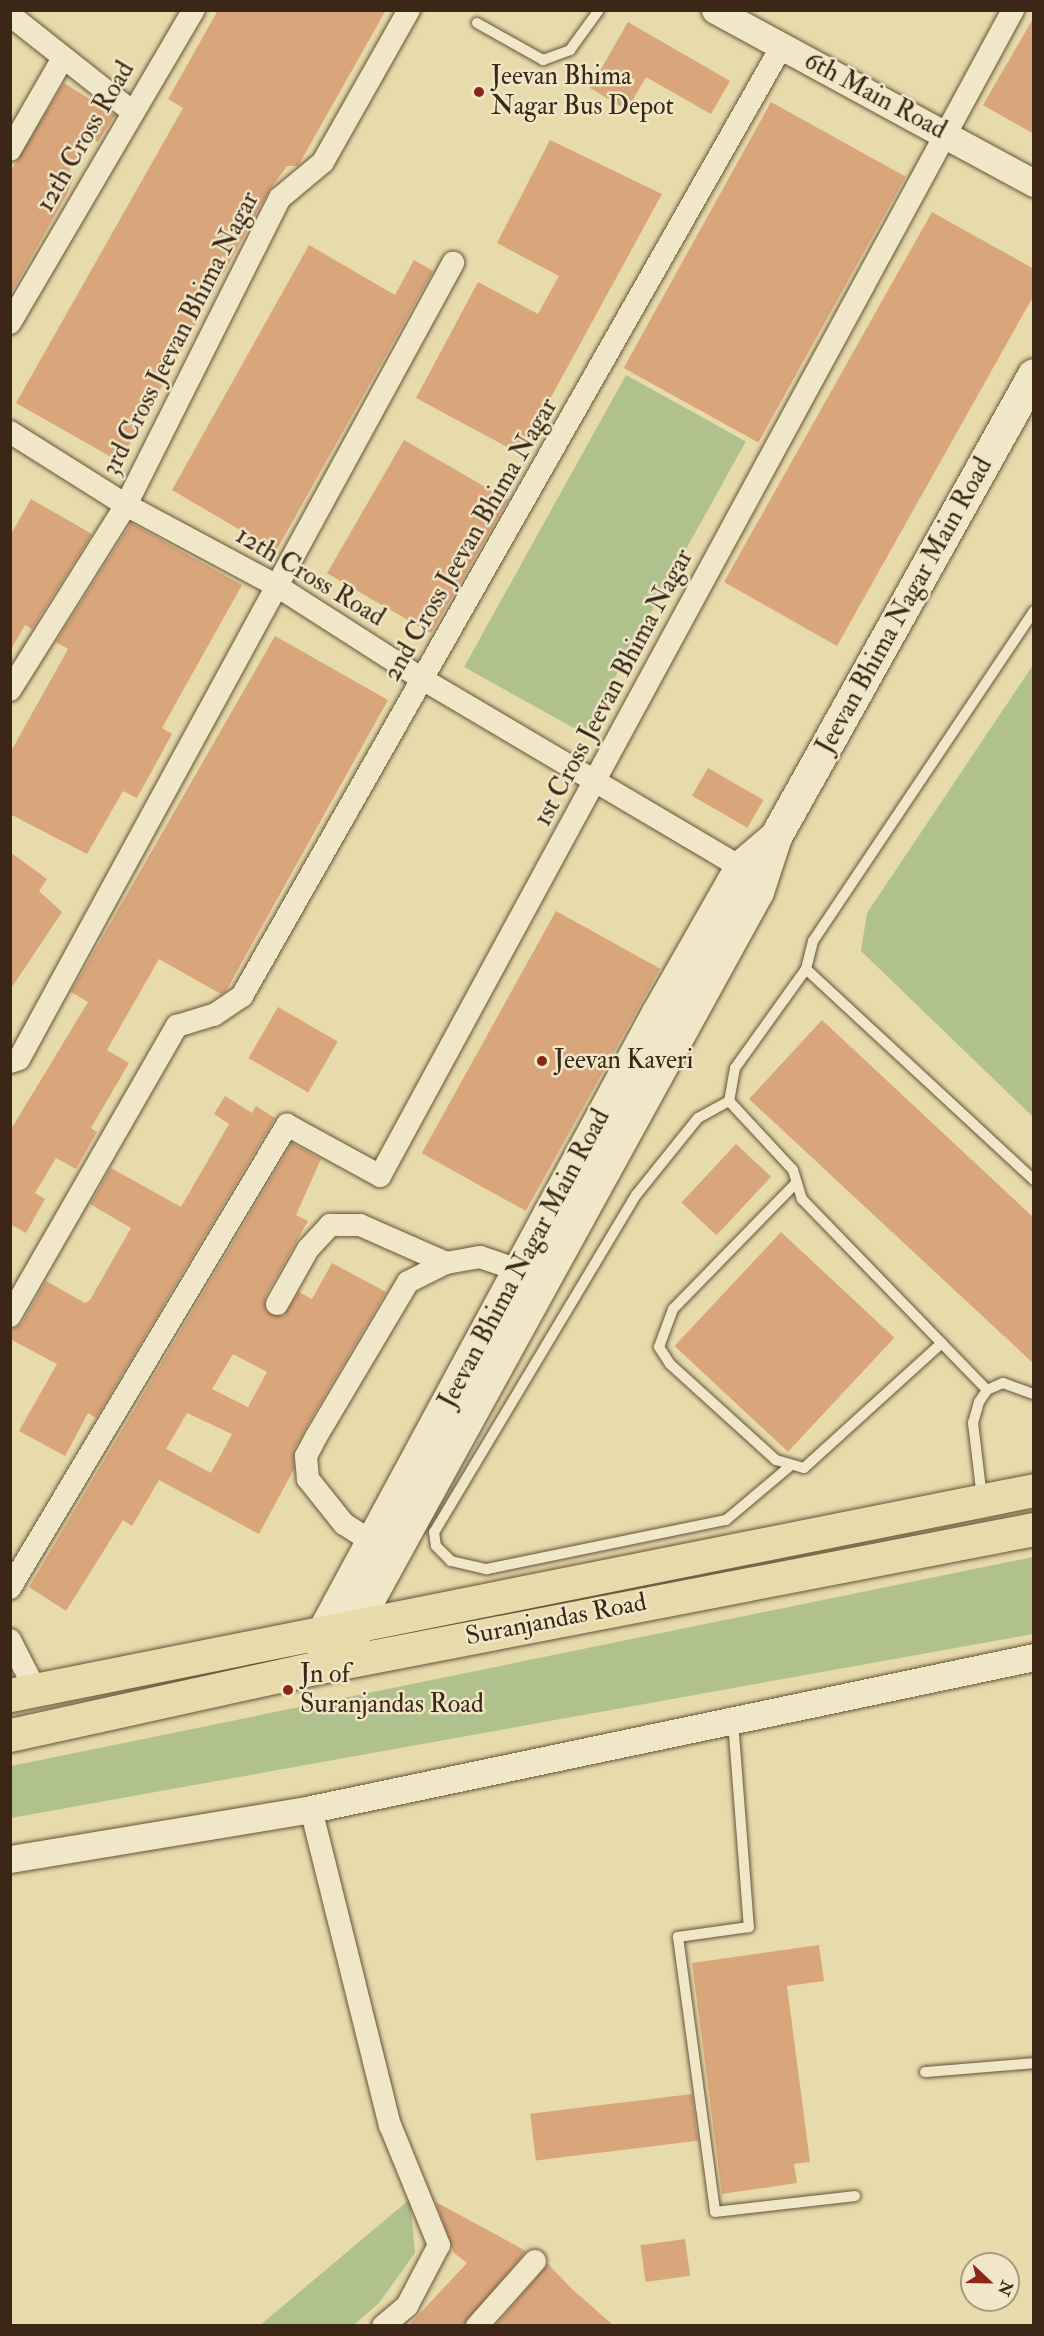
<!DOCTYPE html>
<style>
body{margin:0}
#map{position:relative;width:1044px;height:2336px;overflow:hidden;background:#e7daab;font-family:"IM FELL Double Pica",serif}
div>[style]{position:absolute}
.green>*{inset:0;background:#b1c18d;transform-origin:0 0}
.building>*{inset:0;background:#d9a67b;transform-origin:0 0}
.roads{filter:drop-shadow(0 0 2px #67533a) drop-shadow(0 0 2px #67533a)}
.service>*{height:10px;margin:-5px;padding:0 5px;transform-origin:5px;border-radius:5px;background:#efe7c8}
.minor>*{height:22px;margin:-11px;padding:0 11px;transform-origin:11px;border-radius:11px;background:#efe7c8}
.tertiary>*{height:27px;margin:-13.5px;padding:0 13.5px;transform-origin:13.5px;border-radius:13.5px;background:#efe7c8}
.secondary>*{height:32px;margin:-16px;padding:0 16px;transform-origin:16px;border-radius:16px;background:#efe7c8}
.primary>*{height:33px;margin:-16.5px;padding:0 16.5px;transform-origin:16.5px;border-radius:16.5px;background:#e7daab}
.dots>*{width:16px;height:16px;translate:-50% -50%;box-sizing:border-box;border:3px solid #efe7c8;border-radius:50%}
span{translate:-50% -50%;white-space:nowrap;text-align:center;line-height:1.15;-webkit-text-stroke:5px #efe7c8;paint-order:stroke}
.poi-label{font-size:26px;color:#3c2615}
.left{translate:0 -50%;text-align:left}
.street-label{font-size:26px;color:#3c2615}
.frame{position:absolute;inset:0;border:12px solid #3c2615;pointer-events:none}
.north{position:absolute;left:960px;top:2252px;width:60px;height:60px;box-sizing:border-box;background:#efe7c8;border:2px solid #a79a80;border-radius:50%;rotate:112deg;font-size:16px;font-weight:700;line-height:24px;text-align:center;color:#3c2615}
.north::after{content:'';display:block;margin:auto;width:21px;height:27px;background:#8f2418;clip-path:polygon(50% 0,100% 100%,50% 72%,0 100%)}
</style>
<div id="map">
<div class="green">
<div style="left:626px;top:375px;width:137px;height:334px;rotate:29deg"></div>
<div style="clip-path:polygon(1033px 665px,1034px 665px,1033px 1117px,861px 951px,867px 913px)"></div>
<div style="clip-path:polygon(1033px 1557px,1033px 1634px,11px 1818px,11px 1766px)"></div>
<div style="clip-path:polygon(410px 2199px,415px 2253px,379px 2303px,354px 2325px,259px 2326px)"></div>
</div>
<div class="building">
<div style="clip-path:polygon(218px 10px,386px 10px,298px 166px,287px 166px,268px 192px,120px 462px,16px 403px,183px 108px,168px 99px)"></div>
<div style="clip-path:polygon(1034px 17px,1034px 134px,983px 105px)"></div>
<div style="clip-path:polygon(628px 22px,730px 81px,711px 114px,646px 77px,627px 110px,590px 88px)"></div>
<div style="clip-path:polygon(64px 83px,115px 115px,98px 142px,89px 137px,69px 171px,75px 175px,67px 194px,10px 295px,10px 172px)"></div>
<div style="left:771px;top:102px;width:154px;height:304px;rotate:29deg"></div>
<div style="clip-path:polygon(550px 140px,662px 194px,520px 454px,416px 398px,478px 282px,538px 314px,559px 276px,497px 243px)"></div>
<div style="clip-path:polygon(932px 212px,1034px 269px,1034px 295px,837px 646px,724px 582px)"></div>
<div style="clip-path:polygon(309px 245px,395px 295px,414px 260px,433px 271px,276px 551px,172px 490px)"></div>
<div style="left:404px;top:440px;width:120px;height:154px;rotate:30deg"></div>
<div style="clip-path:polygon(31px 499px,92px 534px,32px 629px,25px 625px,10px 651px,10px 536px)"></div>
<div style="clip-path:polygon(131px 523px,242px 585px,162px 728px,172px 734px,137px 798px,123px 791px,87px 854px,10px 814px,10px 753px,68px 649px,56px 642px)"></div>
<div style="clip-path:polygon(275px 636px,388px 700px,226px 991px,221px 994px,159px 959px,107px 1050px,129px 1063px,91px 1128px,97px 1132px,76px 1169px,56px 1158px,35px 1193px,45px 1199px,26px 1233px,10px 1224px,10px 1131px,88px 1002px,71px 992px)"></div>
<div style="left:708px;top:768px;width:64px;height:32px;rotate:30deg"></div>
<div style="clip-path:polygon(10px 852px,47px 879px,39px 891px,62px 912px,10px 990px)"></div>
<div style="left:556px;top:911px;width:119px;height:277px;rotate:29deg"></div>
<div style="left:278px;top:1007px;width:69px;height:59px;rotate:30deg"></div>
<div style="clip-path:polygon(822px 1020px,1034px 1218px,1034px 1364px,749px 1099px)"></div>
<div style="clip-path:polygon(225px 1096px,252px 1113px,256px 1106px,275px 1118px,96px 1418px,88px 1413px,65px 1456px,19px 1431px,57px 1364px,10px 1339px,10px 1331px,22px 1323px,46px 1281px,85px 1303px,90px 1300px,131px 1228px,90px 1204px,111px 1168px,181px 1207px,229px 1124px,214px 1114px)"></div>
<div style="clip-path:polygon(evenodd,292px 1143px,321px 1159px,296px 1215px,308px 1221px,265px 1297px,266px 1311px,283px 1316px,299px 1292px,312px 1299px,332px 1263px,386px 1292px,304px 1431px,294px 1450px,294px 1469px,259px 1534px,159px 1480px,132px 1526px,123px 1520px,66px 1611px,29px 1587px,292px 1143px,233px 1354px,267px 1372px,248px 1407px,212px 1389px,233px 1354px,292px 1143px,187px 1413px,232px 1434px,211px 1473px,166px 1449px,187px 1413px)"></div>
<div style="left:736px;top:1144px;width:48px;height:80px;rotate:43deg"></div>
<div style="left:781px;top:1232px;width:155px;height:156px;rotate:43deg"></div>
<div style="clip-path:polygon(819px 1945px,824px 1981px,787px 1986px,810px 2162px,794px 2164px,797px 2183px,722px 2194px,692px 1963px)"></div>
<div style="left:692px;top:2094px;width:47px;height:163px;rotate:83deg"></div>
<div style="clip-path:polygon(436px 2202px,526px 2251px,464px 2325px,409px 2325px,467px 2263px,454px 2253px)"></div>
<div style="left:685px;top:2239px;width:37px;height:45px;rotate:82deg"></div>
<div style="clip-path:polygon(548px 2264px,572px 2289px,613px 2325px,496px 2325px)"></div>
</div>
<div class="roads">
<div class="service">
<div style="left:477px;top:23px;width:76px;rotate:29.3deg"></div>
<div style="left:543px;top:60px;width:29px;rotate:-20deg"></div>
<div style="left:570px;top:50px;width:49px;rotate:-54.1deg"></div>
<div style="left:1034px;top:611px;width:397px;rotate:123.8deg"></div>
<div style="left:813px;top:941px;width:29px;rotate:104deg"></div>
<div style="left:806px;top:969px;width:311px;rotate:42.8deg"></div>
<div style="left:806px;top:969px;width:122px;rotate:125.6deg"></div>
<div style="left:735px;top:1068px;width:34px;rotate:100deg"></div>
<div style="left:729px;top:1101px;width:94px;rotate:47.2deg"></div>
<div style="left:793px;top:1170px;width:30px;rotate:73deg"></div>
<div style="left:802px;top:1199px;width:266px;rotate:45.9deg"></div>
<div style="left:729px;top:1101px;width:35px;rotate:151deg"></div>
<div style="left:698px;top:1118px;width:99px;rotate:128.8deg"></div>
<div style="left:636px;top:1195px;width:393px;rotate:120.9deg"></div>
<div style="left:434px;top:1532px;width:14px;rotate:82deg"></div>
<div style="left:436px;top:1546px;width:21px;rotate:45deg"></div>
<div style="left:451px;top:1561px;width:37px;rotate:13deg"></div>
<div style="left:487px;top:1569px;width:244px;rotate:-11.6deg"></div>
<div style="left:726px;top:1520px;width:82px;rotate:-40.1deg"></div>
<div style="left:796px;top:1183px;width:176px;rotate:134.3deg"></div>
<div style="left:673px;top:1309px;width:40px;rotate:110.2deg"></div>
<div style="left:659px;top:1347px;width:20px;rotate:57deg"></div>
<div style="left:670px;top:1364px;width:143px;rotate:42.2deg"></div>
<div style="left:776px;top:1460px;width:29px;rotate:16deg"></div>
<div style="left:804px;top:1468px;width:186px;rotate:-42.2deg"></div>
<div style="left:982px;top:1498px;width:76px;rotate:-96.8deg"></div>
<div style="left:973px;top:1423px;width:22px;rotate:-74deg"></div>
<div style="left:979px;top:1402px;width:14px;rotate:-56deg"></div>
<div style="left:987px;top:1390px;width:17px;rotate:-24deg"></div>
<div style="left:1003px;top:1383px;width:33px;rotate:20deg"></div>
<div style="left:733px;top:1721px;width:207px;rotate:85.6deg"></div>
<div style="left:749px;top:1927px;width:72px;rotate:172deg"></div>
<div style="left:678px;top:1937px;width:277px;rotate:82.3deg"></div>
<div style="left:715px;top:2212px;width:141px;rotate:-6.5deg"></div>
<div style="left:925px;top:2072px;width:109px;rotate:-4.7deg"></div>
</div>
<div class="minor">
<div style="left:10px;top:15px;width:157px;rotate:38.3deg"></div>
<div style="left:10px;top:150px;width:106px;rotate:-60.1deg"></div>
<div style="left:10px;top:323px;width:363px;rotate:-59.6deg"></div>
<div style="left:10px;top:432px;width:137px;rotate:32.2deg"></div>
<div style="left:126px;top:505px;width:171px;rotate:28.2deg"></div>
<div style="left:277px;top:586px;width:174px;rotate:32.6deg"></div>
<div style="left:424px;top:680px;width:383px;rotate:30.6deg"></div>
<div style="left:10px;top:690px;width:218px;rotate:-57.9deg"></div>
<div style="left:126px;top:505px;width:343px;rotate:-63.4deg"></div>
<div style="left:280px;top:198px;width:56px;rotate:-39.9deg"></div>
<div style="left:323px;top:162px;width:175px;rotate:-60.5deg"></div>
<div style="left:10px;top:1062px;width:9px;rotate:-18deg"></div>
<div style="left:19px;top:1059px;width:907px;rotate:-61.4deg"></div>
<div style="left:277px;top:1304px;width:63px;rotate:-60.6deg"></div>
<div style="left:308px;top:1249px;width:33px;rotate:-47deg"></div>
<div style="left:330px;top:1225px;width:30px"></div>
<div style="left:360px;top:1225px;width:94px;rotate:23.8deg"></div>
<div style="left:10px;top:1316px;width:335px;rotate:-60.1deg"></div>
<div style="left:177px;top:1026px;width:39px;rotate:-17deg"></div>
<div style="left:214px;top:1015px;width:34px;rotate:-34deg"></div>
<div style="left:242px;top:996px;width:1093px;rotate:-60.39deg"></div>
<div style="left:372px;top:1542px;width:33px;rotate:-147deg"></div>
<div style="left:344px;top:1524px;width:58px;rotate:-128.7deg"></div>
<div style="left:308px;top:1479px;width:23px;rotate:-95deg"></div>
<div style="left:306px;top:1456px;width:21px;rotate:-62deg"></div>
<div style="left:316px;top:1437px;width:180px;rotate:-59.3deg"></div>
<div style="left:408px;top:1282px;width:42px;rotate:-26.6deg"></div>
<div style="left:446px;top:1263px;width:35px;rotate:-10deg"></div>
<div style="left:480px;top:1257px;width:40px;rotate:18.9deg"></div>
<div style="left:10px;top:1588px;width:540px;rotate:-59.11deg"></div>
<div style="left:287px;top:1125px;width:106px;rotate:28.7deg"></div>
<div style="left:380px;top:1176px;width:1327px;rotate:-61.5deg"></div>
<div style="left:10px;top:1640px;width:55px;rotate:63deg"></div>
<div style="left:311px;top:1809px;width:326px;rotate:76deg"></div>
<div style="left:390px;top:2125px;width:130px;rotate:67.8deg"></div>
<div style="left:439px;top:2245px;width:69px;rotate:117.7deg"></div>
<div style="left:407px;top:2306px;width:31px;rotate:140deg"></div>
<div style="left:477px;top:2326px;width:87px;rotate:-48.3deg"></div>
</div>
<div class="tertiary">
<div style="left:715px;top:10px;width:363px;rotate:28.5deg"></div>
<div style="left:10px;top:1859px;width:305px;rotate:-9.4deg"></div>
<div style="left:311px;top:1809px;width:739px;rotate:-11.87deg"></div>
</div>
<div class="secondary">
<div style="left:353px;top:1647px;width:21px;rotate:-85deg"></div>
<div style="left:355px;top:1626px;width:44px;rotate:-61.7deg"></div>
<div style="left:376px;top:1587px;width:793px;rotate:-61.21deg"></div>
<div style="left:758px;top:892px;width:58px;rotate:-71.9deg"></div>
<div style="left:776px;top:837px;width:529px;rotate:-60.82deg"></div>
<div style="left:324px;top:1653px;width:24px;rotate:-88deg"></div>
<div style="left:325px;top:1629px;width:700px;rotate:-61.61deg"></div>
<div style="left:658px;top:1013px;width:169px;rotate:-60.3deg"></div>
<div style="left:742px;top:866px;width:45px;rotate:-40.5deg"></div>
</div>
<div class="primary">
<div style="left:10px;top:1695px;width:1044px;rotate:-11.32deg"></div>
<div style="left:10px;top:1735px;width:321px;rotate:-12.4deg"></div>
<div style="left:324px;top:1666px;width:723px;rotate:-10.92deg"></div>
</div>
</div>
<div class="dots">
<div style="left:479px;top:92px;background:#8f2418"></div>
<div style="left:542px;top:1061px;background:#8f2418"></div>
<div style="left:288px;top:1690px;background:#8f2418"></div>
</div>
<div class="poi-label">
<span class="left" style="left:491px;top:92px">Jeevan Bhima<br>Nagar Bus Depot</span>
<span class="left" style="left:554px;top:1061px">Jeevan Kaveri</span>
<span class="left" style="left:300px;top:1690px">Jn of<br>Suranjandas Road</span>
</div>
<div class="street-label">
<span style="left:875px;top:96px;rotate:28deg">6th Main Road</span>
<span style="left:86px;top:137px;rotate:-60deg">12th Cross Road</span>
<span style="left:181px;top:334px;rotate:-63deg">3rd Cross Jeevan Bhima Nagar</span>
<span style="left:471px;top:540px;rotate:-60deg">2nd Cross Jeevan Bhima Nagar</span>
<span style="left:310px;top:577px;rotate:31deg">12th Cross Road</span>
<span style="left:905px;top:606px;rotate:-61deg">Jeevan Bhima Nagar Main Road</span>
<span style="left:614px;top:688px;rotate:-62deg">1st Cross Jeevan Bhima Nagar</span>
<span style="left:525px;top:1259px;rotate:-62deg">Jeevan Bhima Nagar Main Road</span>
<span style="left:556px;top:1620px;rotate:-11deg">Suranjandas Road</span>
</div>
<div class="frame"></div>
<div class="north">N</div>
</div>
